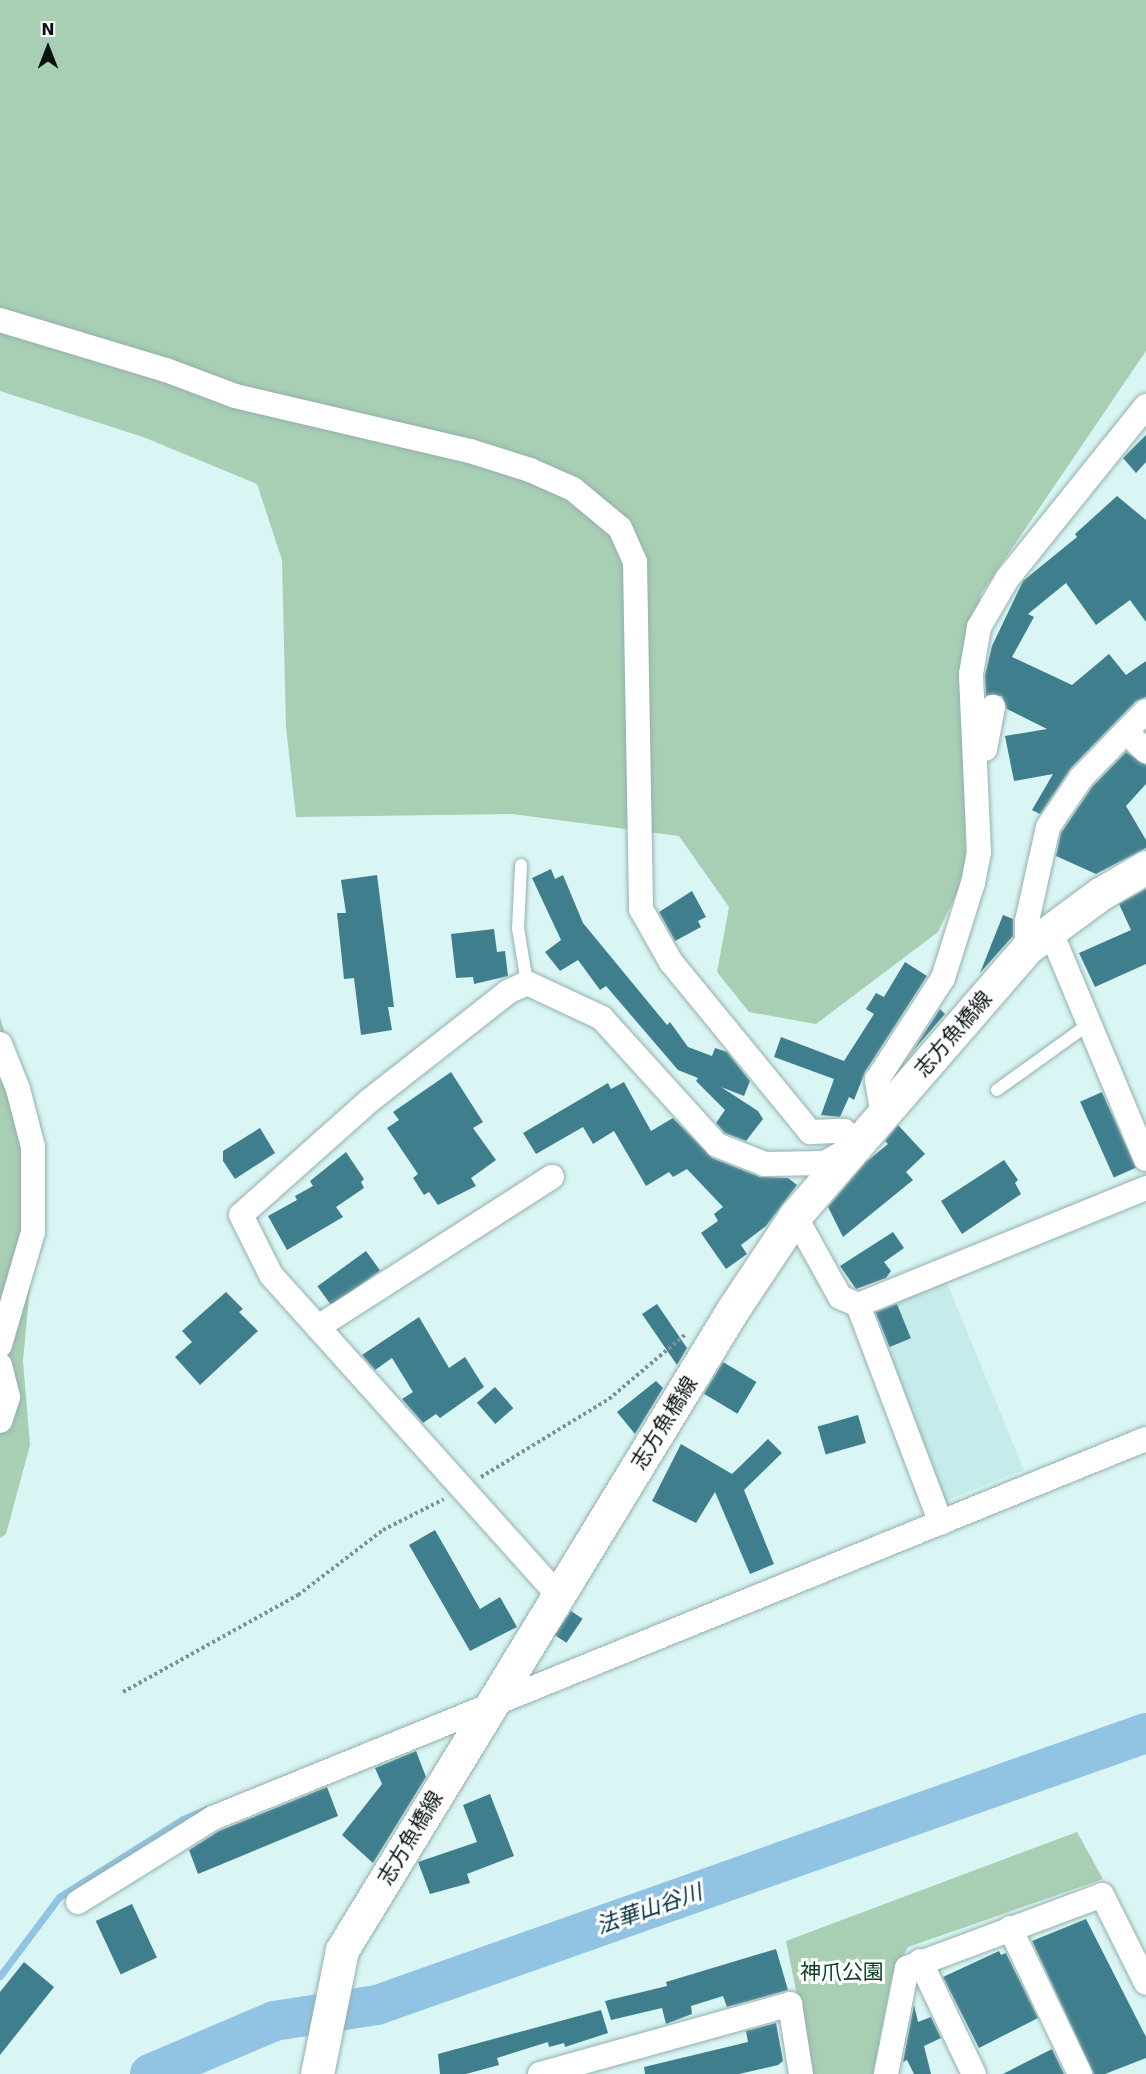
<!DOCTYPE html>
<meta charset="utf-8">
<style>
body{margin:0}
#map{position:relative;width:1146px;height:2074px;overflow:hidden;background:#d9f6f5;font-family:"DejaVu Sans","Noto Sans JP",sans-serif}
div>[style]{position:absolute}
.built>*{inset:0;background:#c5ebea}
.green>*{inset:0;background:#a8ceb3}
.stream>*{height:7px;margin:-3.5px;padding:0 3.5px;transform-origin:3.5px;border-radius:3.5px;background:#91c4e2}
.river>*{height:40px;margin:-20px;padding:0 20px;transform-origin:20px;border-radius:20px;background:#91c4e2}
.building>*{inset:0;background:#3f7e8d;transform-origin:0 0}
.path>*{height:4px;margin-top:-2px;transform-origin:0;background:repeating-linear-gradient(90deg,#7c9190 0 3px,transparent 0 6px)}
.roads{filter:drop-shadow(0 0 2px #94afae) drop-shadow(0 0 2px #94afae)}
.service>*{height:12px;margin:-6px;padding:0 6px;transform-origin:6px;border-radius:6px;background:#fff}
.minor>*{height:24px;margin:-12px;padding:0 12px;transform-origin:12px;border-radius:12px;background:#fff}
.secondary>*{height:33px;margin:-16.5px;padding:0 16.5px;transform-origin:16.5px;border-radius:16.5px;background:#fff}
span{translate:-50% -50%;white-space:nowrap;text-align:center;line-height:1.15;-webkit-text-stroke:6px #fff;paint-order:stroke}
.street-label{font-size:21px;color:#091313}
.park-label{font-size:21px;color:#084223}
.water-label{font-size:22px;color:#012d42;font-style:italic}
.north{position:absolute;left:18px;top:18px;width:60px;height:60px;-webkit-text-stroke:4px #fff;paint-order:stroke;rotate:0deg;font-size:16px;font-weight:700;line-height:24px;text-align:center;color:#091313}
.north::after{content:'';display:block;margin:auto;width:21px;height:27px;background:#091313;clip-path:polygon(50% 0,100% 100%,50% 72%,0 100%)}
</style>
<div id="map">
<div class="built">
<div style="clip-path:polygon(945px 1278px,1024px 1470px,943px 1502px,869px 1316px,873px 1308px)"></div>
</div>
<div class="green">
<div style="clip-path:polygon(0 0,1146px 0,1146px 351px,981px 594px,962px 676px,966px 875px,938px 932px,816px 1024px,749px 1012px,717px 972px,729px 907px,679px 836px,512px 814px,296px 817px,286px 727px,282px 560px,257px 484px,143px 437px,0 391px)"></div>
<div style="clip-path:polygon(0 1017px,42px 1157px,23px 1361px,30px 1445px,6px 1534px,0 1538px)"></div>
<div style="clip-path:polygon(1077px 1832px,1103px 1879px,908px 1947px,892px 1976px,873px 2074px,813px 2074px,786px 1941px)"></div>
</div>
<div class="stream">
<div style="left:0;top:1976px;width:99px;rotate:-53.2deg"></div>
<div style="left:59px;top:1897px;width:146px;rotate:-32.2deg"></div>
<div style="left:183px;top:1819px;width:26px;rotate:-23deg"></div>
</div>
<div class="river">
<div style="left:150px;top:2074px;width:135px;rotate:-23.1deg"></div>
<div style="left:274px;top:2021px;width:104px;rotate:-8.8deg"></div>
<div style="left:377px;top:2005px;width:816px;rotate:-19.48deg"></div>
</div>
<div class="building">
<div style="clip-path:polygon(1146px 435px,1146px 462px,1136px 473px,1123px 458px)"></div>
<div style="clip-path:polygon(1117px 496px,1146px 520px,1146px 622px,1130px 600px,1096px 625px,1066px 583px,1028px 614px,1034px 617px,1012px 657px,1072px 685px,1109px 654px,1126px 675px,1146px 661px,1146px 697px,1136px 701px,1071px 768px,1040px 814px,1032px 810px,1053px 774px,1014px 781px,1005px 736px,1047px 729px,1007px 709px,1002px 696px,986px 695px,985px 675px,992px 646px,1023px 581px,1077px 537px,1075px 534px)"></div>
<div style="clip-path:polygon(1126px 752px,1146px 765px,1146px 784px,1126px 806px,1146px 840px,1146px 848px,1096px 874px,1056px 856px,1061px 833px,1092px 787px)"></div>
<div style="clip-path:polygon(551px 869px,555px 879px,563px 875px,583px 923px,667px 1025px,670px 1022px,688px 1047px,712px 1056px,715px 1048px,727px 1052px,750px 1081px,744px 1096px,721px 1087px,758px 1111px,763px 1119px,746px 1141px,725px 1133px,716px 1123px,725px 1110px,696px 1081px,698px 1078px,678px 1070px,606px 986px,600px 990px,578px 960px,560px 971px,545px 952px,561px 940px,532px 878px)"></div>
<div style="clip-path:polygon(377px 875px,394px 1007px,388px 1007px,392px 1030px,361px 1035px,354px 978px,344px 979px,337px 913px,346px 913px,341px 880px)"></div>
<div style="clip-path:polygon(1146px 889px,1146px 964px,1095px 987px,1079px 953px,1131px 930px,1119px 904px)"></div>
<div style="clip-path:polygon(692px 891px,706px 917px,698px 921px,701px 927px,675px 941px,659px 912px)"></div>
<div style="clip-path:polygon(1003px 915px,1013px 919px,1013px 936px,980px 973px)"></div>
<div style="clip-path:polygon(494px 929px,497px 952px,505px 951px,508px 976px,474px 984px,473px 977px,456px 978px,451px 934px)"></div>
<div style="clip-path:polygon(905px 962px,927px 976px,865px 1072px,854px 1100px,849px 1097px,840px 1117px,821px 1115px,834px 1079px,774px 1057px,781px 1037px,844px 1061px,874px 1014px,866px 1009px,876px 993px,884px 997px)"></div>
<div style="clip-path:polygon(940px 1009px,945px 1014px,912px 1052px)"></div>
<div style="clip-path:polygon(451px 1072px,483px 1122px,473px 1128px,496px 1160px,471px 1178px,476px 1186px,438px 1205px,429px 1192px,424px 1195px,413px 1178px,418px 1174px,387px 1128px,399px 1120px,393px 1112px)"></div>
<div style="clip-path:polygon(624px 1082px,651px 1131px,673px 1118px,712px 1158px,760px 1177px,788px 1178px,797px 1185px,766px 1226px,741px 1245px,747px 1254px,726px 1269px,701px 1233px,718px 1221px,714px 1214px,723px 1207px,687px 1169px,673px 1177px,669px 1172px,646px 1186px,614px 1131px,593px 1144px,583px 1127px,536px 1154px,523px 1133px,608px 1083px,611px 1089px)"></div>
<div style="left:1102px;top:1092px;width:83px;height:24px;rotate:66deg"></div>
<div style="clip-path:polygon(898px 1125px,925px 1154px,906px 1172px,913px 1180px,843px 1237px,828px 1207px,866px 1162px,888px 1144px,885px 1141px)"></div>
<div style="clip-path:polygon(260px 1128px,275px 1153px,235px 1179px,223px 1161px,223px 1151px)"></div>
<div style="clip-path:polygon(346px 1152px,364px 1179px,361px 1182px,364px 1188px,336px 1207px,343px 1217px,287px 1250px,268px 1216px,297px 1200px,295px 1196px,313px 1186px,310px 1181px)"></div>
<div style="clip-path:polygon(1004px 1160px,1018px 1180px,1015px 1183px,1021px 1194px,962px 1234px,941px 1201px)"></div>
<div style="clip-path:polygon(893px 1232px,904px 1248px,884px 1262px,891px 1271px,886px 1278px,856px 1289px,840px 1266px)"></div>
<div style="left:366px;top:1251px;width:24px;height:60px;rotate:54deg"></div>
<div style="clip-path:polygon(226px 1292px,243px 1309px,239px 1312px,258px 1331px,200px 1385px,175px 1357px,192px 1342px,182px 1331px)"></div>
<div style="clip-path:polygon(657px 1304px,687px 1348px,677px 1365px,642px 1314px)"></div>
<div style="left:897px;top:1304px;width:37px;height:23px;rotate:68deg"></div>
<div style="clip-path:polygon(419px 1317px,449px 1368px,465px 1357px,484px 1387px,440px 1418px,436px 1414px,423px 1423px,402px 1399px,413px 1392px,392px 1358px,375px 1370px,362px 1355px)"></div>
<div style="left:723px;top:1362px;width:39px;height:37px;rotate:31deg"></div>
<div style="clip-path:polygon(656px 1381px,663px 1388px,635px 1434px,617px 1412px)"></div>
<div style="left:495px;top:1387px;width:28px;height:24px;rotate:49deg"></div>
<div style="left:858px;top:1415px;width:29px;height:42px;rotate:74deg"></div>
<div style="clip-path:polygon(768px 1439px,782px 1453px,744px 1490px,774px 1564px,750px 1574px,715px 1492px,696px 1523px,652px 1501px,681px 1444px,732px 1474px)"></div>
<div style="clip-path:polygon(435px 1530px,480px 1609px,500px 1597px,517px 1627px,470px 1651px,409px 1545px)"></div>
<div style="left:571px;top:1611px;width:14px;height:29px;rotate:34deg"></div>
<div style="clip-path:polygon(416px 1751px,426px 1777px,373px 1863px,342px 1835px,382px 1784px,375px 1768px)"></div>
<div style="clip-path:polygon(327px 1787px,338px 1816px,198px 1874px,189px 1850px,219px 1831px)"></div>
<div style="clip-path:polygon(490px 1794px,514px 1856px,467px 1874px,470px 1883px,430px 1894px,418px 1862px,477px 1842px,463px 1805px)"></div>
<div style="left:132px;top:1904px;width:59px;height:40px;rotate:65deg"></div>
<div style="clip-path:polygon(1086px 1919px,1146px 2037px,1146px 2058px,1105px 2074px,1094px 2074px,1032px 1941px)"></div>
<div style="clip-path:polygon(776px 1949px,788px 1990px,727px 2007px,723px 1996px,691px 2006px,692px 2014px,666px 2024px,662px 2008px,611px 2020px,605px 2001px,667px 1986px,666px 1982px)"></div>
<div style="clip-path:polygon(999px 1951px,1001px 1955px,1006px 1953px,1038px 2018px,979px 2048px,943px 1977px)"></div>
<div style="clip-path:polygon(24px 1962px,54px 1987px,0 2055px,0 1992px)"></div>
<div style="clip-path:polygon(914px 2005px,918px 2022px,931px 2017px,941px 2038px,924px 2046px,931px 2074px,914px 2074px,907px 2060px,903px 2062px)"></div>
<div style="clip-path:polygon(601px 2010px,608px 2033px,565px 2047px,564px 2043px,549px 2047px,548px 2042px,497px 2058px,499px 2065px,466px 2074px,440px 2074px,438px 2054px)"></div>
<div style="clip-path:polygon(776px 2023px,783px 2061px,778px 2065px,739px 2074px,645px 2074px,644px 2067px,748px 2042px,746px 2031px)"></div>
<div style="clip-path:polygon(1052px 2049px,1064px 2074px,1003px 2074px)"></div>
</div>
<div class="path">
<div style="left:481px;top:1477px;width:150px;rotate:-31.4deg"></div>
<div style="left:609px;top:1399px;width:101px;rotate:-40.2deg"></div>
<div style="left:123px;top:1692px;width:200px;rotate:-29deg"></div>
<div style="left:298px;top:1595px;width:107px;rotate:-37.4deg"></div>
<div style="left:383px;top:1530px;width:68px;rotate:-26.9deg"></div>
</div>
<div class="roads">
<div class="service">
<div style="left:521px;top:865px;width:63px;rotate:92.7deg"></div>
<div style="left:518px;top:928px;width:56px;rotate:80.7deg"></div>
<div style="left:997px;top:1090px;width:113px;rotate:-35.7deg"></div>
</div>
<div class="minor">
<div style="left:0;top:320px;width:173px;rotate:16.8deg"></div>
<div style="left:166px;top:370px;width:74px;rotate:20.6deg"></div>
<div style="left:235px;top:396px;width:241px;rotate:13.2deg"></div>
<div style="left:470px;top:451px;width:63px;rotate:17.6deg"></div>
<div style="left:530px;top:470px;width:47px;rotate:23.8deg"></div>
<div style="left:573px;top:489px;width:61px;rotate:39.7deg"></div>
<div style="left:620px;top:528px;width:37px;rotate:66deg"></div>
<div style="left:635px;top:562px;width:347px;rotate:89deg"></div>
<div style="left:641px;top:909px;width:61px;rotate:60.5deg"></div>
<div style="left:671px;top:962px;width:220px;rotate:50.7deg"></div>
<div style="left:810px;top:1132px;width:34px;rotate:-2deg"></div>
<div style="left:844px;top:1131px;width:19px;rotate:43deg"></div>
<div style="left:858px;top:1144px;width:38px;rotate:150deg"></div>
<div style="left:825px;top:1163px;width:60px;rotate:179deg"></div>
<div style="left:765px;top:1164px;width:52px;rotate:-158.4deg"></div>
<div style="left:717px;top:1145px;width:171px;rotate:-132.2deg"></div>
<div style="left:602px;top:1018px;width:83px;rotate:-155deg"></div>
<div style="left:527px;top:983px;width:21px;rotate:155deg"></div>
<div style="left:508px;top:992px;width:177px;rotate:141.9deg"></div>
<div style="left:369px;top:1101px;width:171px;rotate:138.3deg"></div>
<div style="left:241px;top:1215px;width:67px;rotate:63.4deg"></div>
<div style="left:271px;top:1275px;width:430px;rotate:48.1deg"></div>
<div style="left:1126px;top:732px;width:28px;rotate:44deg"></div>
<div style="left:985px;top:749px;width:43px;rotate:-79.2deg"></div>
<div style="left:1050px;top:930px;width:248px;rotate:67.3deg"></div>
<div style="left:1027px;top:948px;width:27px;rotate:-90deg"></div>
<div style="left:1027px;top:921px;width:96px;rotate:-77.4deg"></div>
<div style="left:1048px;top:827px;width:59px;rotate:-56deg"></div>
<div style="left:1081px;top:778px;width:93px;rotate:-45.9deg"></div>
<div style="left:0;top:1044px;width:48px;rotate:68.2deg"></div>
<div style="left:18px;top:1089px;width:60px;rotate:75.5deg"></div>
<div style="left:33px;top:1147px;width:85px;rotate:90deg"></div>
<div style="left:33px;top:1232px;width:118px;rotate:106.3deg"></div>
<div style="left:883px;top:1115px;width:36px;rotate:-100deg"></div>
<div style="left:877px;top:1080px;width:121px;rotate:-57.1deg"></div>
<div style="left:943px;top:978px;width:100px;rotate:-72.5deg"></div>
<div style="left:973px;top:883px;width:32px;rotate:-79deg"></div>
<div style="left:979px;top:852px;width:178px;rotate:-92.6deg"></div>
<div style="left:971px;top:674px;width:48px;rotate:-80.3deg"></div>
<div style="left:979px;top:627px;width:56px;rotate:-59.7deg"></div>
<div style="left:1007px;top:579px;width:222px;rotate:-51.2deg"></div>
<div style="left:795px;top:1216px;width:93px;rotate:60.9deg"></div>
<div style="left:840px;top:1297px;width:20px;rotate:24deg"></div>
<div style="left:858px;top:1305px;width:311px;rotate:-22.1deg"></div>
<div style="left:858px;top:1305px;width:233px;rotate:69.2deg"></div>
<div style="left:318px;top:1327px;width:278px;rotate:-32.7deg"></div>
<div style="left:0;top:1365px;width:33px;rotate:76deg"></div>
<div style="left:8px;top:1397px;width:25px;rotate:108deg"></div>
<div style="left:78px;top:1902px;width:159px;rotate:-31.9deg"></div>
<div style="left:213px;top:1818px;width:1007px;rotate:-22.11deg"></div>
<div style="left:1010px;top:1928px;width:162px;rotate:64.4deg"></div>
<div style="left:920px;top:1961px;width:125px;rotate:64.5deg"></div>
<div style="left:540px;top:2074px;width:260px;rotate:-15.6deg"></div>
<div style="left:790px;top:2004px;width:71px;rotate:81.1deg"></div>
<div style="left:886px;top:2074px;width:108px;rotate:-78.8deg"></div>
<div style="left:907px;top:1968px;width:208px;rotate:-20.5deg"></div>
<div style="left:1102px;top:1895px;width:98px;rotate:63.4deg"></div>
</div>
<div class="secondary">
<div style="left:317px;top:2074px;width:126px;rotate:-78.6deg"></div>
<div style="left:342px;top:1950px;width:749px;rotate:-58.6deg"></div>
<div style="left:732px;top:1311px;width:114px;rotate:-56.4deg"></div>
<div style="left:795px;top:1216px;width:354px;rotate:-49.1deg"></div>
<div style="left:1027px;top:948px;width:91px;rotate:-36.5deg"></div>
<div style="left:1100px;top:894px;width:53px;rotate:-30.4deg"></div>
</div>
</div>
<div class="street-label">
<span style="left:953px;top:1034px;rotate:-49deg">志方魚橋線</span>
<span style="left:664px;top:1423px;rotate:-58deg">志方魚橋線</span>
<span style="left:410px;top:1838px;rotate:-59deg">志方魚橋線</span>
</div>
<div class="park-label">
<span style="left:842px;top:1972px">神爪公園</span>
</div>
<div class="water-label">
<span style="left:649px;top:1909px;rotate:-19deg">法華山谷川</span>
</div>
<div class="north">N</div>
</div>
